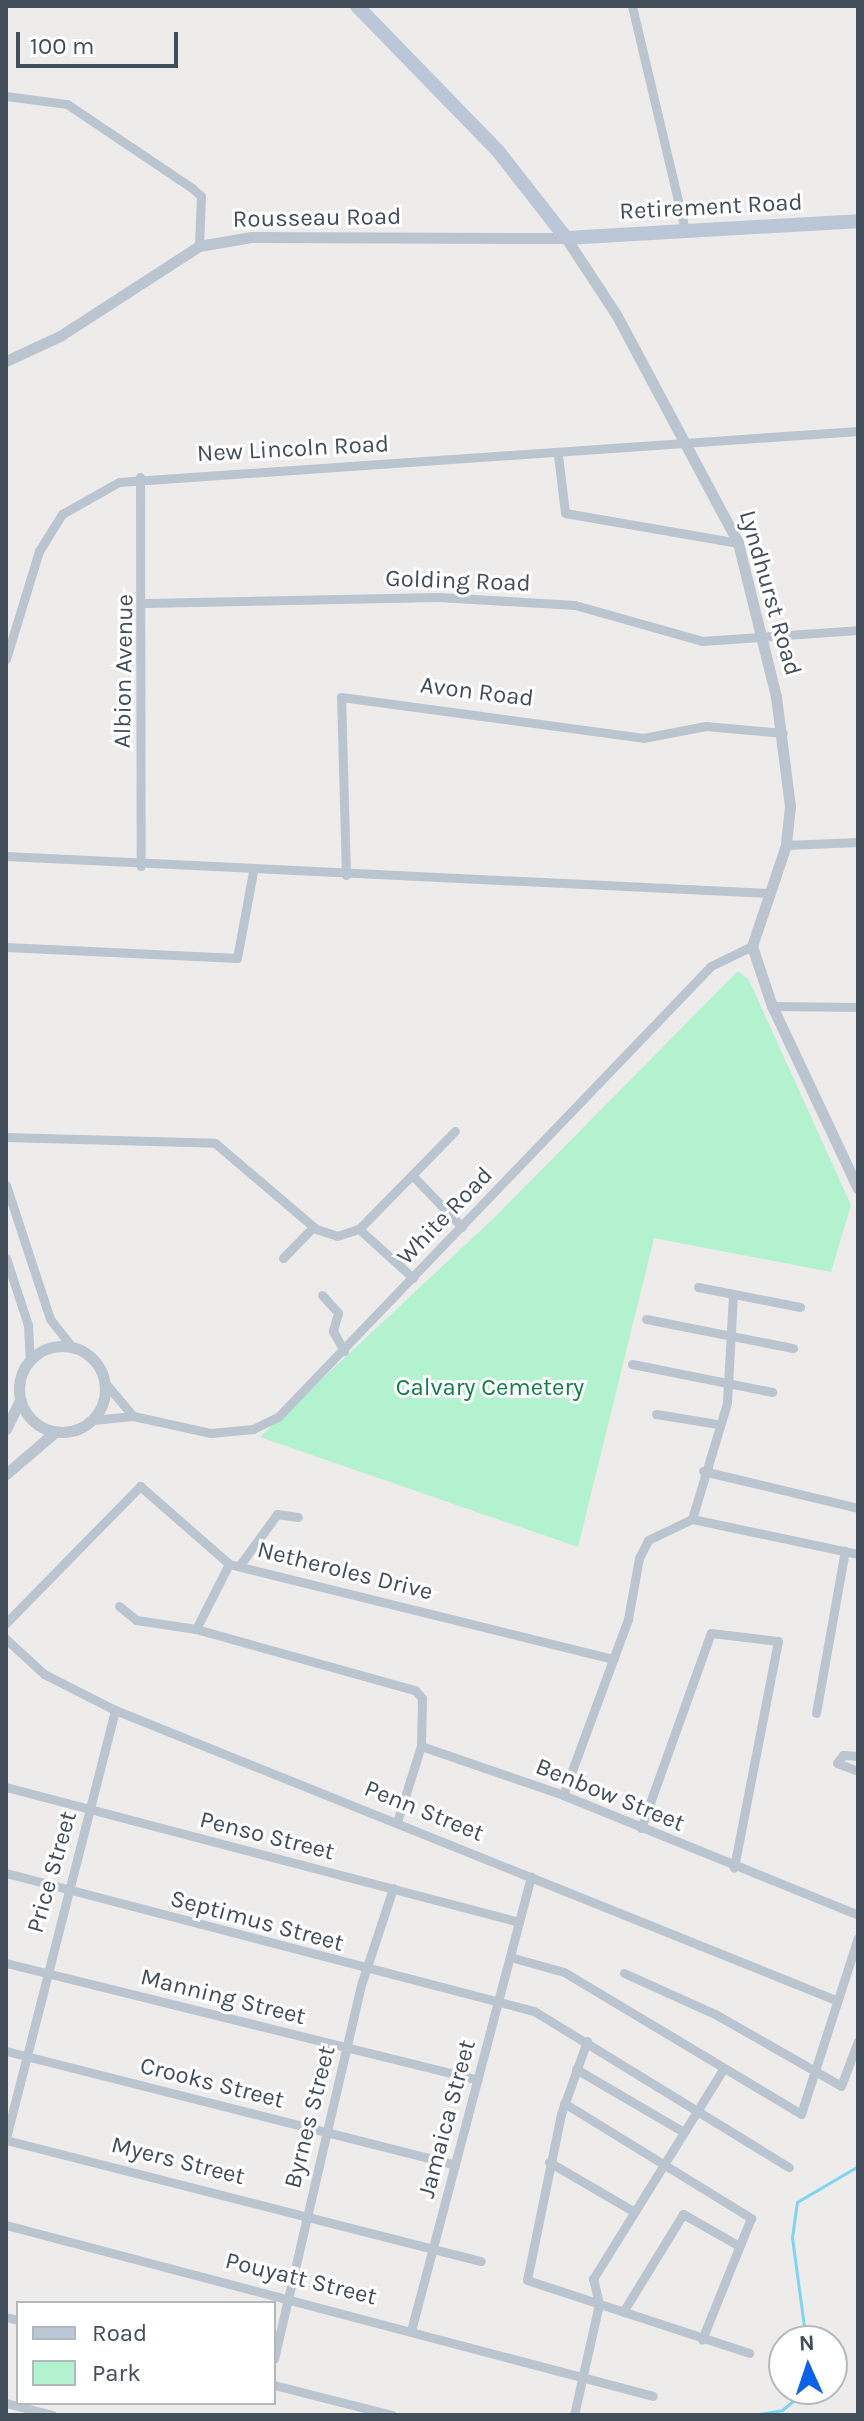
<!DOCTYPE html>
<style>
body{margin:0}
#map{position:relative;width:864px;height:2421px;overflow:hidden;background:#eeebeb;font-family:Karla,sans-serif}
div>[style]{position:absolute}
.green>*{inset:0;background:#b3f2ce}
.stream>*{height:3px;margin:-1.5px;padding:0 1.5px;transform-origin:1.5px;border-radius:1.5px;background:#7cd5f3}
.minor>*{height:9px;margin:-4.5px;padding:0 4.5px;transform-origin:4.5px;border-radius:4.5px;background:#bac5cf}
.tertiary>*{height:11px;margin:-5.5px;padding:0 5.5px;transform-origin:5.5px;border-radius:5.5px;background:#bac5cf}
.tertiary>.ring{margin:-5.5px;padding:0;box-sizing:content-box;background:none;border:11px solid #bac5cf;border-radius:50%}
.secondary>*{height:14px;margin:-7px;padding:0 7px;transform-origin:7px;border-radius:7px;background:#bbc7d7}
span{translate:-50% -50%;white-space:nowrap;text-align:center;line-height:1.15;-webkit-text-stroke:6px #fff;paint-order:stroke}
.street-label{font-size:24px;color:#424e5a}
.park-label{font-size:24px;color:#0e804b}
.frame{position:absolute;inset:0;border:8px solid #424e5a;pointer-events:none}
.legend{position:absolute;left:16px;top:2301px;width:260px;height:104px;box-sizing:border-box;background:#fff;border:2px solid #b3b8bd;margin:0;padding:10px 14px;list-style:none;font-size:24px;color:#424e5a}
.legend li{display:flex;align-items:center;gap:16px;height:40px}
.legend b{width:40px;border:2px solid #b3b8bd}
.north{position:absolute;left:768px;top:2325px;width:80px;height:80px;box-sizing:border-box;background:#fff;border:2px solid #b3b8bd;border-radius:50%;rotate:357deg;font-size:22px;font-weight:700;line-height:32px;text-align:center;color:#424e5a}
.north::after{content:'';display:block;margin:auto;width:28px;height:36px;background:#0962ea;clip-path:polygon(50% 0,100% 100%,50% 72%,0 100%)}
.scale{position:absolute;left:16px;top:32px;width:162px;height:36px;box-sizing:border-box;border:4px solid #424e5a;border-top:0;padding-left:10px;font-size:24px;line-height:28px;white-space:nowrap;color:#424e5a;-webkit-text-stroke:6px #fff;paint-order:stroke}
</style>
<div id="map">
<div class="green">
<div style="clip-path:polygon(738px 971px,749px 980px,851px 1205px,831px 1272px,654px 1238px,578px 1547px,260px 1437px,495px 1217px)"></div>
</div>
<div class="stream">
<div style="left:806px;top:2341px;width:105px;rotate:-97.7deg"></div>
<div style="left:792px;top:2237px;width:35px;rotate:-82deg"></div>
<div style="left:797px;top:2202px;width:71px;rotate:-30.5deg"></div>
<div style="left:752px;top:2415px;width:30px;rotate:-9deg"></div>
<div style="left:782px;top:2410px;width:33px;rotate:-40deg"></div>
</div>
<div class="minor">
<div style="left:632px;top:6px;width:231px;rotate:76.7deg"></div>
<div style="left:6px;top:96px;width:62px;rotate:7.5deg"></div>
<div style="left:67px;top:104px;width:151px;rotate:33.9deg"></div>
<div style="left:192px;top:188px;width:12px;rotate:42deg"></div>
<div style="left:201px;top:196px;width:50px;rotate:92.3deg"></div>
<div style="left:558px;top:455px;width:58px;rotate:83.1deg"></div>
<div style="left:565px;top:513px;width:176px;rotate:9.8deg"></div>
<div style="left:140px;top:477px;width:389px;rotate:89.9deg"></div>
<div style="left:146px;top:603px;width:292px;rotate:-1.2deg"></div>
<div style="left:438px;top:597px;width:137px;rotate:3.3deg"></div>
<div style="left:575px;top:605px;width:132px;rotate:15.8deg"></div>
<div style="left:702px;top:641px;width:156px;rotate:-4deg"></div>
<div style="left:6px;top:659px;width:113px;rotate:-73deg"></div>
<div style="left:39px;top:551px;width:44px;rotate:-58.1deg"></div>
<div style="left:62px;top:514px;width:65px;rotate:-29.3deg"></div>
<div style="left:119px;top:482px;width:741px;rotate:-3.95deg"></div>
<div style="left:786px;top:845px;width:72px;rotate:-2.4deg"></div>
<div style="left:6px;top:856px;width:764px;rotate:2.78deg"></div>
<div style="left:346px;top:875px;width:178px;rotate:-91.6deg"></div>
<div style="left:341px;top:697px;width:305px;rotate:7.7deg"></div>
<div style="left:643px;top:738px;width:64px;rotate:-10.8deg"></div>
<div style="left:706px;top:726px;width:77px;rotate:5.2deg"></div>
<div style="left:6px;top:947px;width:231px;rotate:2.7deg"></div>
<div style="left:237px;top:958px;width:87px;rotate:-79.5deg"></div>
<div style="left:772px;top:1006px;width:86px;rotate:0.7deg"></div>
<div style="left:6px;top:1137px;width:209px;rotate:1.6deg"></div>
<div style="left:215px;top:1143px;width:133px;rotate:40.4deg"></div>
<div style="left:316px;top:1229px;width:22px;rotate:18deg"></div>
<div style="left:337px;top:1236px;width:23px;rotate:-18deg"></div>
<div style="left:359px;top:1229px;width:137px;rotate:-45.6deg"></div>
<div style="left:412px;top:1175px;width:72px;rotate:46.1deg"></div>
<div style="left:6px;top:1185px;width:141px;rotate:71.8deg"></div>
<div style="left:50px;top:1319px;width:34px;rotate:52deg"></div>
<div style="left:359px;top:1229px;width:73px;rotate:42.2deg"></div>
<div style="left:6px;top:1258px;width:71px;rotate:71.8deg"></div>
<div style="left:28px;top:1325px;width:35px;rotate:87deg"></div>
<div style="left:283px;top:1258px;width:43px;rotate:-45.9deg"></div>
<div style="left:698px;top:1287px;width:104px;rotate:11.1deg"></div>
<div style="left:322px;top:1295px;width:24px;rotate:48deg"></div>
<div style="left:338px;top:1313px;width:19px;rotate:106deg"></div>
<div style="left:333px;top:1331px;width:23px;rotate:61deg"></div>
<div style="left:733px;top:1295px;width:108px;rotate:93.2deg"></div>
<div style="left:727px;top:1403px;width:121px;rotate:106.8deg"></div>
<div style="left:692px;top:1519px;width:170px;rotate:11.9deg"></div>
<div style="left:646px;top:1319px;width:150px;rotate:11.2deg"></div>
<div style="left:632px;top:1364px;width:143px;rotate:11.3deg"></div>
<div style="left:106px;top:1384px;width:42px;rotate:49.8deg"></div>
<div style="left:656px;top:1414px;width:63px;rotate:9.2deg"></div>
<div style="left:93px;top:1420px;width:40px;rotate:-5.7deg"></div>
<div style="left:133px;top:1416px;width:80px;rotate:12.3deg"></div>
<div style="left:211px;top:1433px;width:42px;rotate:-5.4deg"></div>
<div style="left:253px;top:1429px;width:28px;rotate:-26deg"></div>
<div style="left:278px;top:1417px;width:625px;rotate:-46.17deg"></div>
<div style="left:711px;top:966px;width:46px;rotate:-26deg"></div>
<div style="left:703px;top:1471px;width:159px;rotate:13.4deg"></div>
<div style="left:240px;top:1565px;width:63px;rotate:-54deg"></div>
<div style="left:277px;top:1514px;width:21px;rotate:8deg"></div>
<div style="left:119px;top:1606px;width:22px;rotate:39deg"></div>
<div style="left:136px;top:1620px;width:61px;rotate:8.5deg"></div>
<div style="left:196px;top:1629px;width:227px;rotate:15.6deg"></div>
<div style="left:415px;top:1690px;width:11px;rotate:49deg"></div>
<div style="left:422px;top:1698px;width:48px;rotate:91.2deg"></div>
<div style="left:6px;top:1623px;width:192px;rotate:-45.6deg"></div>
<div style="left:140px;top:1486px;width:118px;rotate:41.2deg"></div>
<div style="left:229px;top:1564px;width:396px;rotate:13.9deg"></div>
<div style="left:196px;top:1629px;width:73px;rotate:-63.1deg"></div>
<div style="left:6px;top:1639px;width:52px;rotate:42.6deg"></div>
<div style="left:44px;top:1674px;width:80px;rotate:26.9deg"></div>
<div style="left:115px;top:1710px;width:779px;rotate:21.92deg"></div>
<div style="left:816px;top:1713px;width:165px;rotate:-79.9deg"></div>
<div style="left:858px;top:1756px;width:15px;rotate:-176deg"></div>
<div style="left:843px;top:1755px;width:10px;rotate:127deg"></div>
<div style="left:837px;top:1763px;width:22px;rotate:21deg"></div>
<div style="left:6px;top:1787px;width:530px;rotate:14.74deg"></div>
<div style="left:563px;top:1795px;width:188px;rotate:-69.7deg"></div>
<div style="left:628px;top:1619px;width:62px;rotate:-79.8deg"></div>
<div style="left:639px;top:1558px;width:20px;rotate:-63deg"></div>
<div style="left:648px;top:1540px;width:49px;rotate:-25.5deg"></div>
<div style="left:397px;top:1822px;width:80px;rotate:-72.5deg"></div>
<div style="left:421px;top:1746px;width:150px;rotate:19deg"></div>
<div style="left:563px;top:1795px;width:318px;rotate:22.1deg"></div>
<div style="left:641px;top:1828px;width:207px;rotate:-70.3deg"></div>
<div style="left:711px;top:1633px;width:67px;rotate:6.8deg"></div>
<div style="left:778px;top:1641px;width:231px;rotate:101deg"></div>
<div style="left:6px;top:1873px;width:546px;rotate:14.65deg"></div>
<div style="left:534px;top:2011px;width:299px;rotate:31.5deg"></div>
<div style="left:510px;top:1957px;width:56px;rotate:15.5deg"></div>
<div style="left:564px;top:1972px;width:276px;rotate:30.9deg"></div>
<div style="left:801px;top:2114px;width:185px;rotate:-72.1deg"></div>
<div style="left:6px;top:1963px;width:486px;rotate:13.9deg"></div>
<div style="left:624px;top:1973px;width:100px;rotate:24.3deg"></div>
<div style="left:715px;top:2014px;width:145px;rotate:29.7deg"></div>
<div style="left:841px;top:2086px;width:48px;rotate:-69.3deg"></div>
<div style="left:587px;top:2041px;width:77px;rotate:109.6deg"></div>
<div style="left:561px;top:2114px;width:169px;rotate:101.6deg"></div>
<div style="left:527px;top:2280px;width:234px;rotate:18.2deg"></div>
<div style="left:6px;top:2051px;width:463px;rotate:14.2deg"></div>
<div style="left:576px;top:2069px;width:125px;rotate:30.3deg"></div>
<div style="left:564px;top:2103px;width:220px;rotate:31.6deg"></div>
<div style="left:751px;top:2218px;width:131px;rotate:112deg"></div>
<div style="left:6px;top:2138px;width:442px;rotate:-75.7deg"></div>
<div style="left:6px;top:2140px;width:490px;rotate:14.3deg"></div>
<div style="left:549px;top:2162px;width:99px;rotate:30.2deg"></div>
<div style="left:6px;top:2225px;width:669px;rotate:14.8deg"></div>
<div style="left:623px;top:2312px;width:115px;rotate:-58.5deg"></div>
<div style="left:683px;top:2214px;width:64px;rotate:29.7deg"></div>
<div style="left:6px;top:2317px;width:12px;rotate:14deg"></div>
<div style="left:412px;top:2327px;width:466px;rotate:-75.2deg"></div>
<div style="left:274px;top:2359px;width:387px;rotate:-76.9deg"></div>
<div style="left:362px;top:1982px;width:99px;rotate:-71.7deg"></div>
<div style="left:274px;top:2385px;width:122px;rotate:14.3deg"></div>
<div style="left:6px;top:2403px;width:48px;rotate:14.6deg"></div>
<div style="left:574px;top:2415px;width:114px;rotate:-77.3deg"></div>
<div style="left:599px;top:2304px;width:26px;rotate:-103deg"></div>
<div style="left:593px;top:2279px;width:247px;rotate:-58.2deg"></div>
</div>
<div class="tertiary">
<div style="left:6px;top:361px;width:60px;rotate:-24.8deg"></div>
<div style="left:60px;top:336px;width:166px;rotate:-32.9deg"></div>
<div style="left:199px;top:246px;width:53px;rotate:-9.8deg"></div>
<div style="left:251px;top:237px;width:315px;rotate:0.2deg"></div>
<div style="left:566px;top:238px;width:93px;rotate:56.8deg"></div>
<div style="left:617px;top:316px;width:257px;rotate:61.9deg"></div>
<div style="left:738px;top:543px;width:159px;rotate:76.1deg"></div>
<div style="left:776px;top:697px;width:110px;rotate:82.7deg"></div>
<div style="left:790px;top:806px;width:39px;rotate:96deg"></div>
<div style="left:786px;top:845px;width:107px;rotate:108.6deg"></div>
<div style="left:752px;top:946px;width:63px;rotate:71.6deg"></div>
<div style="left:772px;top:1006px;width:202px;rotate:64.8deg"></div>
<div class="ring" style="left:19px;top:1346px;width:75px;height:75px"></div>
<div style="left:6px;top:1429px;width:32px;rotate:-64deg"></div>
<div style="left:6px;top:1474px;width:65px;rotate:-40.6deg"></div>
</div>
<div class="secondary">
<div style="left:357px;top:6px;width:202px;rotate:45.8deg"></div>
<div style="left:498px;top:151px;width:110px;rotate:52deg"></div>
<div style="left:566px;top:238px;width:292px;rotate:-3.3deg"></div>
</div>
<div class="street-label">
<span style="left:711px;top:207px;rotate:-3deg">Retirement Road</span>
<span style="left:317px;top:218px;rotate:-1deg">Rousseau Road</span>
<span style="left:293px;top:449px;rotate:-3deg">New Lincoln Road</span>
<span style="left:458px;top:581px;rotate:2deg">Golding Road</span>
<span style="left:770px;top:593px;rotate:74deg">Lyndhurst Road</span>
<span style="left:124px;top:671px;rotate:-89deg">Albion Avenue</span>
<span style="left:477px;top:692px;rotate:7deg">Avon Road</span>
<span style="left:445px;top:1216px;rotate:-46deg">White Road</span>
<span style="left:345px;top:1571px;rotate:14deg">Netheroles Drive</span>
<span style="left:610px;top:1795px;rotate:22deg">Benbow Street</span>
<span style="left:424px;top:1811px;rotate:22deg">Penn Street</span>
<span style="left:267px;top:1836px;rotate:14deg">Penso Street</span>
<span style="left:52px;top:1872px;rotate:-74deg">Price Street</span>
<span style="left:257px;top:1921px;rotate:15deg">Septimus Street</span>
<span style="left:223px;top:1997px;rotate:14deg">Manning Street</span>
<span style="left:212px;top:2083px;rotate:14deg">Crooks Street</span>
<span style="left:310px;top:2117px;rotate:-76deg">Byrnes Street</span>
<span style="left:447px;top:2119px;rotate:-75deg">Jamaica Street</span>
<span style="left:178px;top:2161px;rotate:14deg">Myers Street</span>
<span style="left:301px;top:2279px;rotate:14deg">Pouyatt Street</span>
</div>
<div class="park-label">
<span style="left:490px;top:1388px">Calvary Cemetery</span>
</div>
<div class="frame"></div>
<ul class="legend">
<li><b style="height:10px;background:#bbc7d7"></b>Road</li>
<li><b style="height:22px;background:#b3f2ce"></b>Park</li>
</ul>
<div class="north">N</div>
<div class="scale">100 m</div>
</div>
